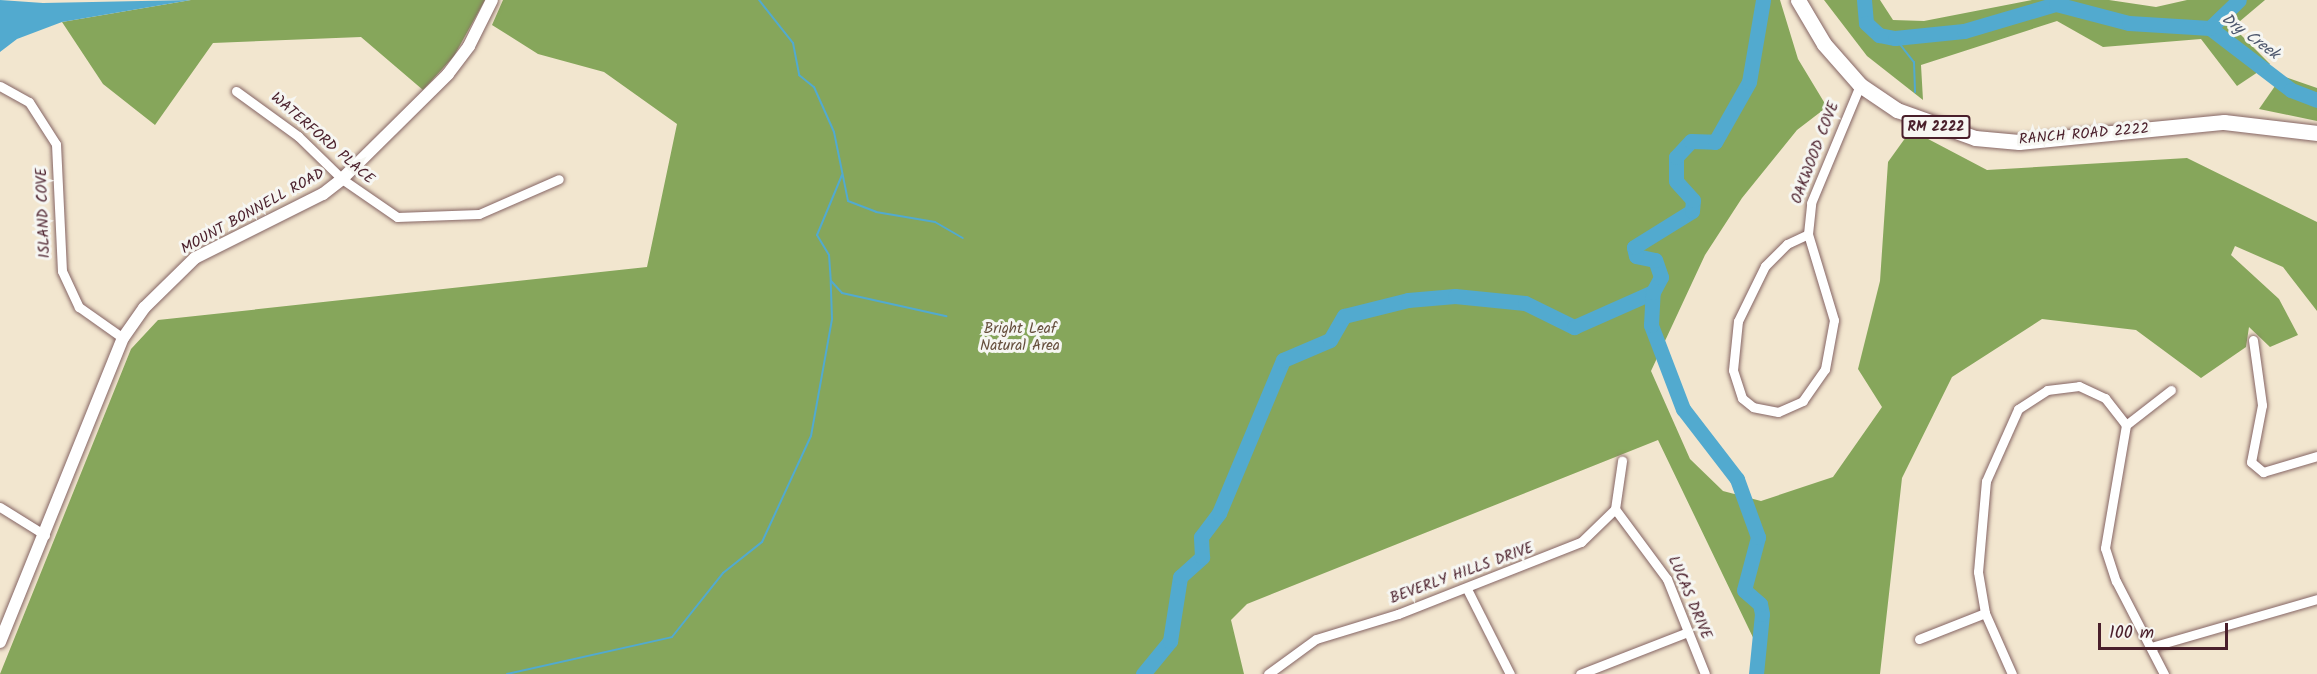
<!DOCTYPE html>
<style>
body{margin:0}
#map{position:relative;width:2317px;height:674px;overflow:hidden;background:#f2e6cf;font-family:Kalam,sans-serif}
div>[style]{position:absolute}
.forest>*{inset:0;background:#86a65b}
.water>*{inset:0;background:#52aacf}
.stream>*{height:2px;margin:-1px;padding:0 1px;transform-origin:1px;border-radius:1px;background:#52aacf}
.river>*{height:15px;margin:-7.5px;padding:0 7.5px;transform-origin:7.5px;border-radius:7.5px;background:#52aacf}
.roads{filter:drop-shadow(0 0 2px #856564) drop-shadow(0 0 2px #856564)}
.minor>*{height:9px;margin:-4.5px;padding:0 4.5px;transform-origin:4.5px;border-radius:4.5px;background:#fff}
.tertiary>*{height:12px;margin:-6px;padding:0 6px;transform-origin:6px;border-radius:6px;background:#fff}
.primary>*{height:15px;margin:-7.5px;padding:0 7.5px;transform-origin:7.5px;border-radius:7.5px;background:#fff}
span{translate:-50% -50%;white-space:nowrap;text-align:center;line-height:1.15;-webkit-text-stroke:6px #f6f6f2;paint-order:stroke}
.shield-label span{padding:2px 4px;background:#f6f6f2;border:2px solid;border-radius:4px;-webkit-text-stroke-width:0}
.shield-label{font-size:14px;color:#4a1f2b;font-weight:700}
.street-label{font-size:15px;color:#4a1f2b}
.park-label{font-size:15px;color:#664f3d}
.water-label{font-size:16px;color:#4d576d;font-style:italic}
.scale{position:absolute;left:2098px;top:623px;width:130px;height:27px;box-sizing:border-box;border:3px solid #4a1f2b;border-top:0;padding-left:8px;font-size:18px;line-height:21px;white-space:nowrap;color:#4a1f2b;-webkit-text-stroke:4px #f6f6f2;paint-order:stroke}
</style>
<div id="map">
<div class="forest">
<div style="clip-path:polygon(191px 0,485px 0,454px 56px,423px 90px,361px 37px,213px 43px,155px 125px,103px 84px,62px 22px)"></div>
<div style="clip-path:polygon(503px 0,1780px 0,1798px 59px,1827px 107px,1797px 130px,1742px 198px,1705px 255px,1651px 371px,1690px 459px,1723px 491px,1761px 501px,1833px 477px,1882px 407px,1858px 369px,1880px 281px,1888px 162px,1911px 130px,1987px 170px,2187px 158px,2317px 222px,2317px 311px,2283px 267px,2235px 246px,2231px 255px,2279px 299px,2298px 335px,2270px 347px,2249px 327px,2246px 347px,2201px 378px,2136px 330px,2042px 319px,1952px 377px,1902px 478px,1880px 674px,1754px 674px,1760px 652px,1658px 440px,1247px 604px,1231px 620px,1244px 674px,0 674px,131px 349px,158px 320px,647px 267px,677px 124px,604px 72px,538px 54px,492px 25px)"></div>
<div style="clip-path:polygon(1824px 0,1880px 0,1893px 20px,1924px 21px,2032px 0,2109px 0,2156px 7px,2187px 0,2265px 0,2233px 27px,2270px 64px,2237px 86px,2201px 39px,2103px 47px,2057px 21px,1921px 65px,1923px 100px,1867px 56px)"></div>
<div style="clip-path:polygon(2282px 76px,2317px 88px,2317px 121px,2259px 109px)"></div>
</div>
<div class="water">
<div style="clip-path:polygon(0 0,43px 3px,191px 0,62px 22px,17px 39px,0 52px)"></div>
</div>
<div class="stream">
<div style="left:759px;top:0;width:55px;rotate:51.7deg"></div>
<div style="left:793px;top:43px;width:33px;rotate:79deg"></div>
<div style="left:799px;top:75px;width:19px;rotate:39deg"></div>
<div style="left:814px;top:87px;width:49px;rotate:66deg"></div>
<div style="left:834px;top:132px;width:70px;rotate:78.5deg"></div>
<div style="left:848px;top:201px;width:30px;rotate:21deg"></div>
<div style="left:876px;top:212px;width:60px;rotate:9.6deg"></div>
<div style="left:935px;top:222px;width:32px;rotate:30deg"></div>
<div style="left:1895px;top:38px;width:31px;rotate:52deg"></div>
<div style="left:1914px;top:62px;width:30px;rotate:88deg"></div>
<div style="left:842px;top:175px;width:65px;rotate:112.6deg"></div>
<div style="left:817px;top:235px;width:23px;rotate:59deg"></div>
<div style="left:829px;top:255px;width:26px;rotate:86deg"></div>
<div style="left:831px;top:281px;width:16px;rotate:47deg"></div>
<div style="left:842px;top:293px;width:107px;rotate:12.5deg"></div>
<div style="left:507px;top:674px;width:169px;rotate:-12.6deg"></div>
<div style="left:672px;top:637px;width:82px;rotate:-51.4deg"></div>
<div style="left:723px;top:573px;width:50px;rotate:-38.5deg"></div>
<div style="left:762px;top:542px;width:117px;rotate:-65.2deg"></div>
<div style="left:811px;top:436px;width:119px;rotate:-79.8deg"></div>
<div style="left:832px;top:319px;width:38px;rotate:-92deg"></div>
</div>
<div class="river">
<div style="left:1864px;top:0;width:23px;rotate:85deg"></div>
<div style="left:1866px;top:23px;width:18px;rotate:43deg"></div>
<div style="left:1879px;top:35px;width:16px;rotate:11deg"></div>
<div style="left:1895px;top:38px;width:69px;rotate:-5.8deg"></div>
<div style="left:1964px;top:31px;width:96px;rotate:-16.4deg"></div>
<div style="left:2056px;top:4px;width:75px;rotate:14.6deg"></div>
<div style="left:2129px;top:23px;width:81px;rotate:3.5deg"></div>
<div style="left:2210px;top:28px;width:102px;rotate:37.4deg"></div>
<div style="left:2291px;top:90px;width:28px;rotate:21deg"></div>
<div style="left:2210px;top:28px;width:40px;rotate:-44deg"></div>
<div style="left:1143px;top:674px;width:43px;rotate:-50.7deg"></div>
<div style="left:1170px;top:641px;width:65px;rotate:-81.1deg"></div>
<div style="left:1180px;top:577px;width:30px;rotate:-42deg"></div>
<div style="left:1202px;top:557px;width:20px;rotate:-93deg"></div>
<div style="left:1201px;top:537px;width:30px;rotate:-53deg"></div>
<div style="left:1219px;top:513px;width:166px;rotate:-67.3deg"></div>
<div style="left:1283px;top:360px;width:51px;rotate:-23.1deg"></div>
<div style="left:1330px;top:340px;width:28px;rotate:-60deg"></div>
<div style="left:1344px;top:316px;width:66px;rotate:-14deg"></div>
<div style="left:1408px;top:300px;width:47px;rotate:-4.9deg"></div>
<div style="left:1455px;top:296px;width:70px;rotate:5.7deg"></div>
<div style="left:1525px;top:303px;width:55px;rotate:26.1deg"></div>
<div style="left:1574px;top:327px;width:86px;rotate:-23.9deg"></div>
<div style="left:1756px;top:674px;width:60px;rotate:-84.3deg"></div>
<div style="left:1762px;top:614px;width:10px;rotate:-101deg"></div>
<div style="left:1760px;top:604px;width:21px;rotate:-139deg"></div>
<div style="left:1744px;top:590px;width:55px;rotate:-75.2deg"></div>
<div style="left:1758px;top:537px;width:62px;rotate:-109.9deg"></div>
<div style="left:1737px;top:479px;width:88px;rotate:-127.6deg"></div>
<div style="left:1683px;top:409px;width:90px;rotate:-110.9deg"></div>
<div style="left:1651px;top:325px;width:33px;rotate:-87deg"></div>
<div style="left:1653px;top:292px;width:17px;rotate:-62deg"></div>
<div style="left:1661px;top:277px;width:18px;rotate:-109deg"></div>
<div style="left:1655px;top:260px;width:19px;rotate:-168deg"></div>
<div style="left:1636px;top:256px;width:9px;rotate:-103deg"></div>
<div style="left:1634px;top:247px;width:68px;rotate:-31.8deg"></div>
<div style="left:1692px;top:211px;width:11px;rotate:-85deg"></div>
<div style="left:1693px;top:200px;width:25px;rotate:-132deg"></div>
<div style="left:1676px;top:181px;width:24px;rotate:-90deg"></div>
<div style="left:1676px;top:157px;width:22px;rotate:-47deg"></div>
<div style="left:1691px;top:141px;width:24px;rotate:2deg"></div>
<div style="left:1715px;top:142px;width:69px;rotate:-60.5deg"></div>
<div style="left:1749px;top:82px;width:83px;rotate:-80.3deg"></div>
</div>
<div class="roads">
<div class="minor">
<div style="left:0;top:86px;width:33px;rotate:29deg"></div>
<div style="left:29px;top:102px;width:50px;rotate:57.3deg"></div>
<div style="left:56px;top:144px;width:127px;rotate:87.3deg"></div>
<div style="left:62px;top:271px;width:40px;rotate:65deg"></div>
<div style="left:79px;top:307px;width:54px;rotate:35.2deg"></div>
<div style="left:236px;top:91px;width:77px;rotate:36deg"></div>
<div style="left:298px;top:136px;width:62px;rotate:44.3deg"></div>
<div style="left:342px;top:179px;width:67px;rotate:34.6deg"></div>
<div style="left:397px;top:217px;width:82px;rotate:-2.1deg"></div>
<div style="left:479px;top:214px;width:87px;rotate:-23.6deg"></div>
<div style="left:1808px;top:234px;width:90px;rotate:73.2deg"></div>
<div style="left:1834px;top:320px;width:50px;rotate:100.4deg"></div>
<div style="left:1825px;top:369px;width:39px;rotate:125deg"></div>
<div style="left:1803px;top:401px;width:27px;rotate:156deg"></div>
<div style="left:1778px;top:412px;width:25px;rotate:-169deg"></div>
<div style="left:1753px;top:407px;width:14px;rotate:-141deg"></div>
<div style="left:1742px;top:398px;width:29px;rotate:-108deg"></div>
<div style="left:1733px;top:370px;width:49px;rotate:-84.2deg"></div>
<div style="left:1738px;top:321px;width:61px;rotate:-63.9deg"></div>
<div style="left:1765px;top:266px;width:31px;rotate:-45deg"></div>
<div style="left:1787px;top:244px;width:23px;rotate:-25deg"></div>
<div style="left:1808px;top:234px;width:31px;rotate:-84deg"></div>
<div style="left:1811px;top:203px;width:128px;rotate:-67.4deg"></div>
<div style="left:2253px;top:340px;width:66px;rotate:82.1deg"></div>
<div style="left:2262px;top:405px;width:58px;rotate:100.9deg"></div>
<div style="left:2251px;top:462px;width:16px;rotate:40deg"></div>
<div style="left:2263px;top:472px;width:56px;rotate:-16.5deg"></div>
<div style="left:2126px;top:425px;width:57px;rotate:-37.9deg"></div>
<div style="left:0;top:507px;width:53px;rotate:31.9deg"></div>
<div style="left:1615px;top:509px;width:87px;rotate:53.4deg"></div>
<div style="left:1667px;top:579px;width:102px;rotate:68.2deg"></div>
<div style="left:1467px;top:589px;width:95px;rotate:63.2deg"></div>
<div style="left:1919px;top:639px;width:71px;rotate:-21.5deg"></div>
<div style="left:2151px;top:647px;width:173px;rotate:-16.1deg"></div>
<div style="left:1268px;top:674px;width:59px;rotate:-36.1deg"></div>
<div style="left:1316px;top:639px;width:86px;rotate:-17deg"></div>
<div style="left:1398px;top:614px;width:197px;rotate:-21.5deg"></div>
<div style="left:1581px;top:542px;width:47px;rotate:-44.1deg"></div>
<div style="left:1615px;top:509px;width:49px;rotate:-81.7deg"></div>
<div style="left:1580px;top:674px;width:116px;rotate:-21.3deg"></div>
<div style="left:2012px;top:674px;width:67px;rotate:-113.9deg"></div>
<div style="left:1985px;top:613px;width:42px;rotate:-99.7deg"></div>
<div style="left:1978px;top:572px;width:91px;rotate:-85deg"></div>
<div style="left:1986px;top:481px;width:79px;rotate:-66deg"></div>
<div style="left:2018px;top:409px;width:35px;rotate:-33deg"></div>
<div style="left:2047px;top:390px;width:32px;rotate:-7deg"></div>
<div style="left:2079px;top:386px;width:29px;rotate:25deg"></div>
<div style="left:2105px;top:398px;width:34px;rotate:52deg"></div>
<div style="left:2126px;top:425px;width:125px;rotate:99.7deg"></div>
<div style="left:2105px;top:548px;width:35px;rotate:72deg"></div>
<div style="left:2116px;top:581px;width:105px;rotate:62.7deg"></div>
</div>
<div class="tertiary">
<div style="left:0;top:642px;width:328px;rotate:-68deg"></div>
<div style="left:123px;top:338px;width:37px;rotate:-55deg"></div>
<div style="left:144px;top:308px;width:71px;rotate:-44.4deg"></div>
<div style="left:195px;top:258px;width:143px;rotate:-26.6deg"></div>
<div style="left:323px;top:194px;width:24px;rotate:-38deg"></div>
<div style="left:342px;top:179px;width:149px;rotate:-44.7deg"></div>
<div style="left:448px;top:74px;width:35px;rotate:-53deg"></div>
<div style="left:469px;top:46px;width:51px;rotate:-63.4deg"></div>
</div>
<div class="primary">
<div style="left:1798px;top:0;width:51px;rotate:59.4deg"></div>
<div style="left:1824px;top:44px;width:55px;rotate:48.7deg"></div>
<div style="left:1860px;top:85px;width:45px;rotate:34deg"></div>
<div style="left:1897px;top:110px;width:83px;rotate:19.7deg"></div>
<div style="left:1975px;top:138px;width:44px;rotate:5.2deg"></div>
<div style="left:2019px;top:142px;width:206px;rotate:-5.6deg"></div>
<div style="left:2224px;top:122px;width:94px;rotate:6.7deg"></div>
</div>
</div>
<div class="shield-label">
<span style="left:1936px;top:127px">RM 2222</span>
</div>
<div class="street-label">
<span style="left:2084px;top:135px;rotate:-5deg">RANCH ROAD 2222</span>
<span style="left:322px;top:139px;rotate:41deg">WATERFORD PLACE</span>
<span style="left:1816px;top:153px;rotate:-69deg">OAKWOOD COVE</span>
<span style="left:253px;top:212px;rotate:-29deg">MOUNT BONNELL ROAD</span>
<span style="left:44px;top:213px;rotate:-92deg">ISLAND COVE</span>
<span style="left:1462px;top:574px;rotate:-20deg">BEVERLY HILLS DRIVE</span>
<span style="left:1689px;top:598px;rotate:67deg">LUCAS DRIVE</span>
</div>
<div class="park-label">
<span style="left:1020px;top:338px">Bright Leaf<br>Natural Area</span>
</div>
<div class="water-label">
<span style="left:2250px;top:37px;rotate:36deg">Dry Creek</span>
</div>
<div class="scale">100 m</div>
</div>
